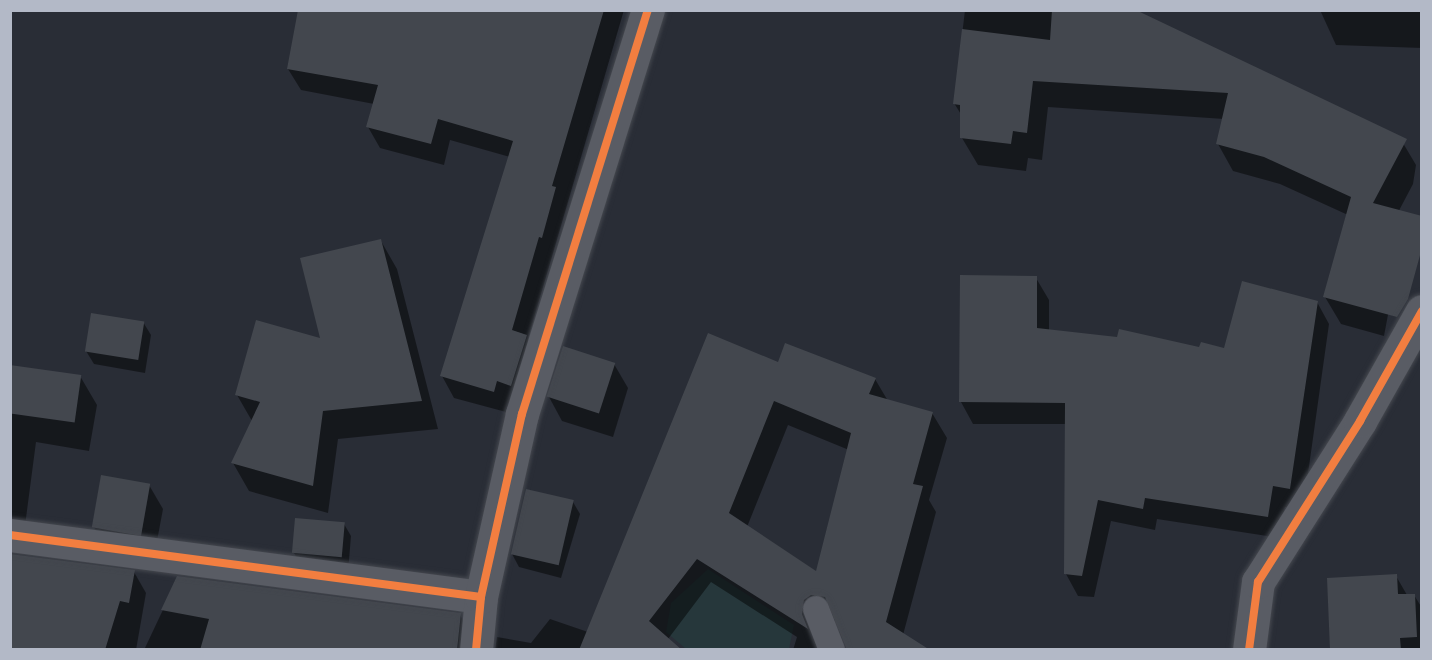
<!DOCTYPE html>
<style>
body{margin:0}
#map{position:relative;width:1432px;height:660px;overflow:hidden;background:#292d36;font-family:"Noto Sans",sans-serif}
div>[style]{position:absolute}
.green>*{inset:0;background:#26373b}
.shadow>*{inset:0;background:#0007}
.building>*{inset:0;background:#43474e;transform-origin:0 0}
.roads{filter:drop-shadow(0 0 2px #45484f) drop-shadow(0 0 2px #45484f)}
.lane>*{height:26px;margin:-13px;padding:0 13px;transform-origin:13px;border-radius:13px;background:#595c64}
.street>*{height:33px;margin:-16.5px;padding:0 16.5px;transform-origin:16.5px;border-radius:16.5px;background:#595c64}
.cycleway>*{height:8px;margin:-4px;padding:0 4px;transform-origin:4px;border-radius:4px;background:#f27e40}
span{translate:-50% -50%;white-space:nowrap;text-align:center;line-height:1.15;-webkit-text-stroke:4.5px #1d2330;paint-order:stroke}
.frame{position:absolute;inset:0;border:12px solid #b3b9c7;pointer-events:none}
</style>
<div id="map">
<div class="green">
<div style="clip-path:polygon(708px 569px,794px 625px,789px 649px,686px 649px,666px 632px,671px 603px)"></div>
</div>
<div class="shadow">
<div style="clip-path:polygon(319px 10px,624px 10px,528px 339px,539px 358px,506px 412px,454px 398px,442px 376px,510px 157px,450px 140px,444px 165px,380px 148px,368px 127px,374px 104px,301px 90px,288px 69px)"></div>
<div style="clip-path:polygon(965px 10px,1139px 13px,1400px 138px,1416px 165px,1413px 184px,1394px 220px,1403px 235px,1384px 336px,1341px 324px,1325px 297px,1348px 215px,1280px 184px,1233px 171px,1218px 144px,1224px 119px,1048px 107px,1042px 160px,1028px 158px,1026px 171px,978px 165px,962px 138px,962px 116px,954px 103px)"></div>
<div style="clip-path:polygon(1320px 10px,1422px 10px,1422px 48px,1336px 45px)"></div>
<div style="clip-path:polygon(381px 241px,397px 269px,438px 429px,338px 439px,328px 513px,249px 491px,233px 463px,252px 421px,237px 395px,322px 340px)"></div>
<div style="clip-path:polygon(1036px 278px,1049px 300px,1049px 331px,1201px 349px,1225px 349px,1317px 302px,1329px 324px,1306px 488px,1300px 510px,1285px 507px,1280px 538px,1157px 519px,1155px 530px,1111px 521px,1094px 597px,1078px 596px,1066px 574px,1067px 424px,973px 424px,961px 402px)"></div>
<div style="clip-path:polygon(143px 322px,151px 335px,145px 373px,94px 364px,86px 351px)"></div>
<div style="clip-path:polygon(614px 364px,628px 388px,613px 437px,562px 421px,549px 397px)"></div>
<div style="clip-path:polygon(evenodd,779px 364px,875px 379px,888px 401px,932px 413px,947px 438px,929px 500px,936px 512px,903px 635px,825px 619px,819px 650px,793px 650px,797px 637px,711px 582px,668px 639px,680px 650px,495px 650px,497px 637px,531px 643px,550px 619px,588px 632px,779px 364px,788px 425px,849px 450px,816px 573px,747px 527px,788px 425px)"></div>
<div style="clip-path:polygon(10px 367px,80px 376px,97px 405px,89px 451px,36px 442px,23px 541px,10px 539px)"></div>
<div style="clip-path:polygon(149px 485px,163px 509px,154px 557px,107px 550px,94px 527px)"></div>
<div style="clip-path:polygon(573px 502px,580px 514px,561px 578px,519px 567px,512px 554px)"></div>
<div style="clip-path:polygon(344px 524px,351px 536px,348px 572px,301px 566px,294px 553px)"></div>
<div style="clip-path:polygon(134px 572px,146px 593px,136px 650px,10px 650px)"></div>
<div style="clip-path:polygon(1396px 576px,1407px 595px,1414px 595px,1422px 608px,1422px 650px,1331px 650px)"></div>
<div style="clip-path:polygon(178px 578px,460px 615px,474px 639px,474px 650px,144px 650px)"></div>
</div>
<div class="building">
<div style="clip-path:polygon(298px 10px,604px 10px,552px 186px,556px 187px,542px 238px,539px 237px,512px 330px,527px 335px,511px 386px,497px 381px,494px 392px,440px 376px,513px 141px,438px 119px,431px 144px,366px 127px,378px 85px,287px 69px)"></div>
<div style="clip-path:polygon(1052px 10px,1140px 12px,1407px 139px,1373px 203px,1422px 216px,1422px 248px,1408px 299px,1397px 317px,1323px 297px,1351px 197px,1264px 157px,1216px 144px,1228px 93px,1033px 81px,1027px 133px,1013px 131px,1011px 144px,960px 138px,960px 105px,953px 104px,962px 29px,1050px 40px)"></div>
<div style="clip-path:polygon(381px 239px,422px 401px,323px 411px,313px 486px,231px 463px,260px 402px,235px 395px,256px 320px,320px 338px,300px 258px)"></div>
<div style="clip-path:polygon(960px 275px,1037px 276px,1037px 328px,1117px 337px,1119px 329px,1199px 347px,1201px 342px,1224px 348px,1242px 281px,1318px 301px,1290px 489px,1273px 486px,1268px 517px,1145px 498px,1143px 509px,1098px 500px,1082px 576px,1064px 574px,1065px 403px,959px 402px)"></div>
<div style="left:91px;top:313px;width:54px;height:39px;rotate:9deg"></div>
<div style="clip-path:polygon(evenodd,708px 333px,778px 362px,785px 343px,876px 378px,869px 394px,933px 412px,913px 484px,923px 486px,886px 622px,930px 650px,847px 650px,825px 597px,811px 595px,804px 600px,802px 614px,808px 629px,697px 559px,649px 621px,682px 650px,579px 650px,708px 333px,774px 401px,851px 433px,816px 571px,729px 513px,774px 401px)"></div>
<div style="left:563px;top:346px;width:55px;height:53px;rotate:18deg"></div>
<div style="left:10px;top:365px;width:72px;height:48px;rotate:8deg"></div>
<div style="left:101px;top:475px;width:50px;height:53px;rotate:10deg"></div>
<div style="left:526px;top:489px;width:49px;height:67px;rotate:13deg"></div>
<div style="left:295px;top:518px;width:50px;height:35px;rotate:5deg"></div>
<div style="clip-path:polygon(10px 554px,135px 570px,129px 603px,120px 601px,105px 650px,10px 650px)"></div>
<div style="clip-path:polygon(1397px 574px,1398px 594px,1415px 594px,1417px 637px,1400px 638px,1401px 650px,1330px 650px,1327px 578px)"></div>
<div style="clip-path:polygon(177px 576px,461px 613px,457px 650px,200px 650px,209px 619px,161px 610px)"></div>
</div>
<div class="roads">
<div class="lane">
<div style="left:816px;top:609px;width:44px;rotate:68.7deg"></div>
</div>
<div class="street">
<div style="left:10px;top:535px;width:475px;rotate:7.5deg"></div>
<div style="left:476px;top:650px;width:53px;rotate:-84.6deg"></div>
<div style="left:481px;top:597px;width:188px;rotate:-77.4deg"></div>
<div style="left:522px;top:414px;width:423px;rotate:-72.7deg"></div>
<div style="left:1249px;top:650px;width:69px;rotate:-82.5deg"></div>
<div style="left:1258px;top:582px;width:191px;rotate:-57.6deg"></div>
<div style="left:1360px;top:421px;width:126px;rotate:-60.6deg"></div>
</div>
</div>
<div class="cycleway">
<div style="left:10px;top:535px;width:475px;rotate:7.5deg"></div>
<div style="left:476px;top:650px;width:53px;rotate:-84.6deg"></div>
<div style="left:481px;top:597px;width:188px;rotate:-77.4deg"></div>
<div style="left:522px;top:414px;width:423px;rotate:-72.7deg"></div>
<div style="left:1249px;top:650px;width:69px;rotate:-82.5deg"></div>
<div style="left:1258px;top:582px;width:191px;rotate:-57.6deg"></div>
<div style="left:1360px;top:421px;width:126px;rotate:-60.6deg"></div>
</div>
<div class="frame"></div>
</div>
